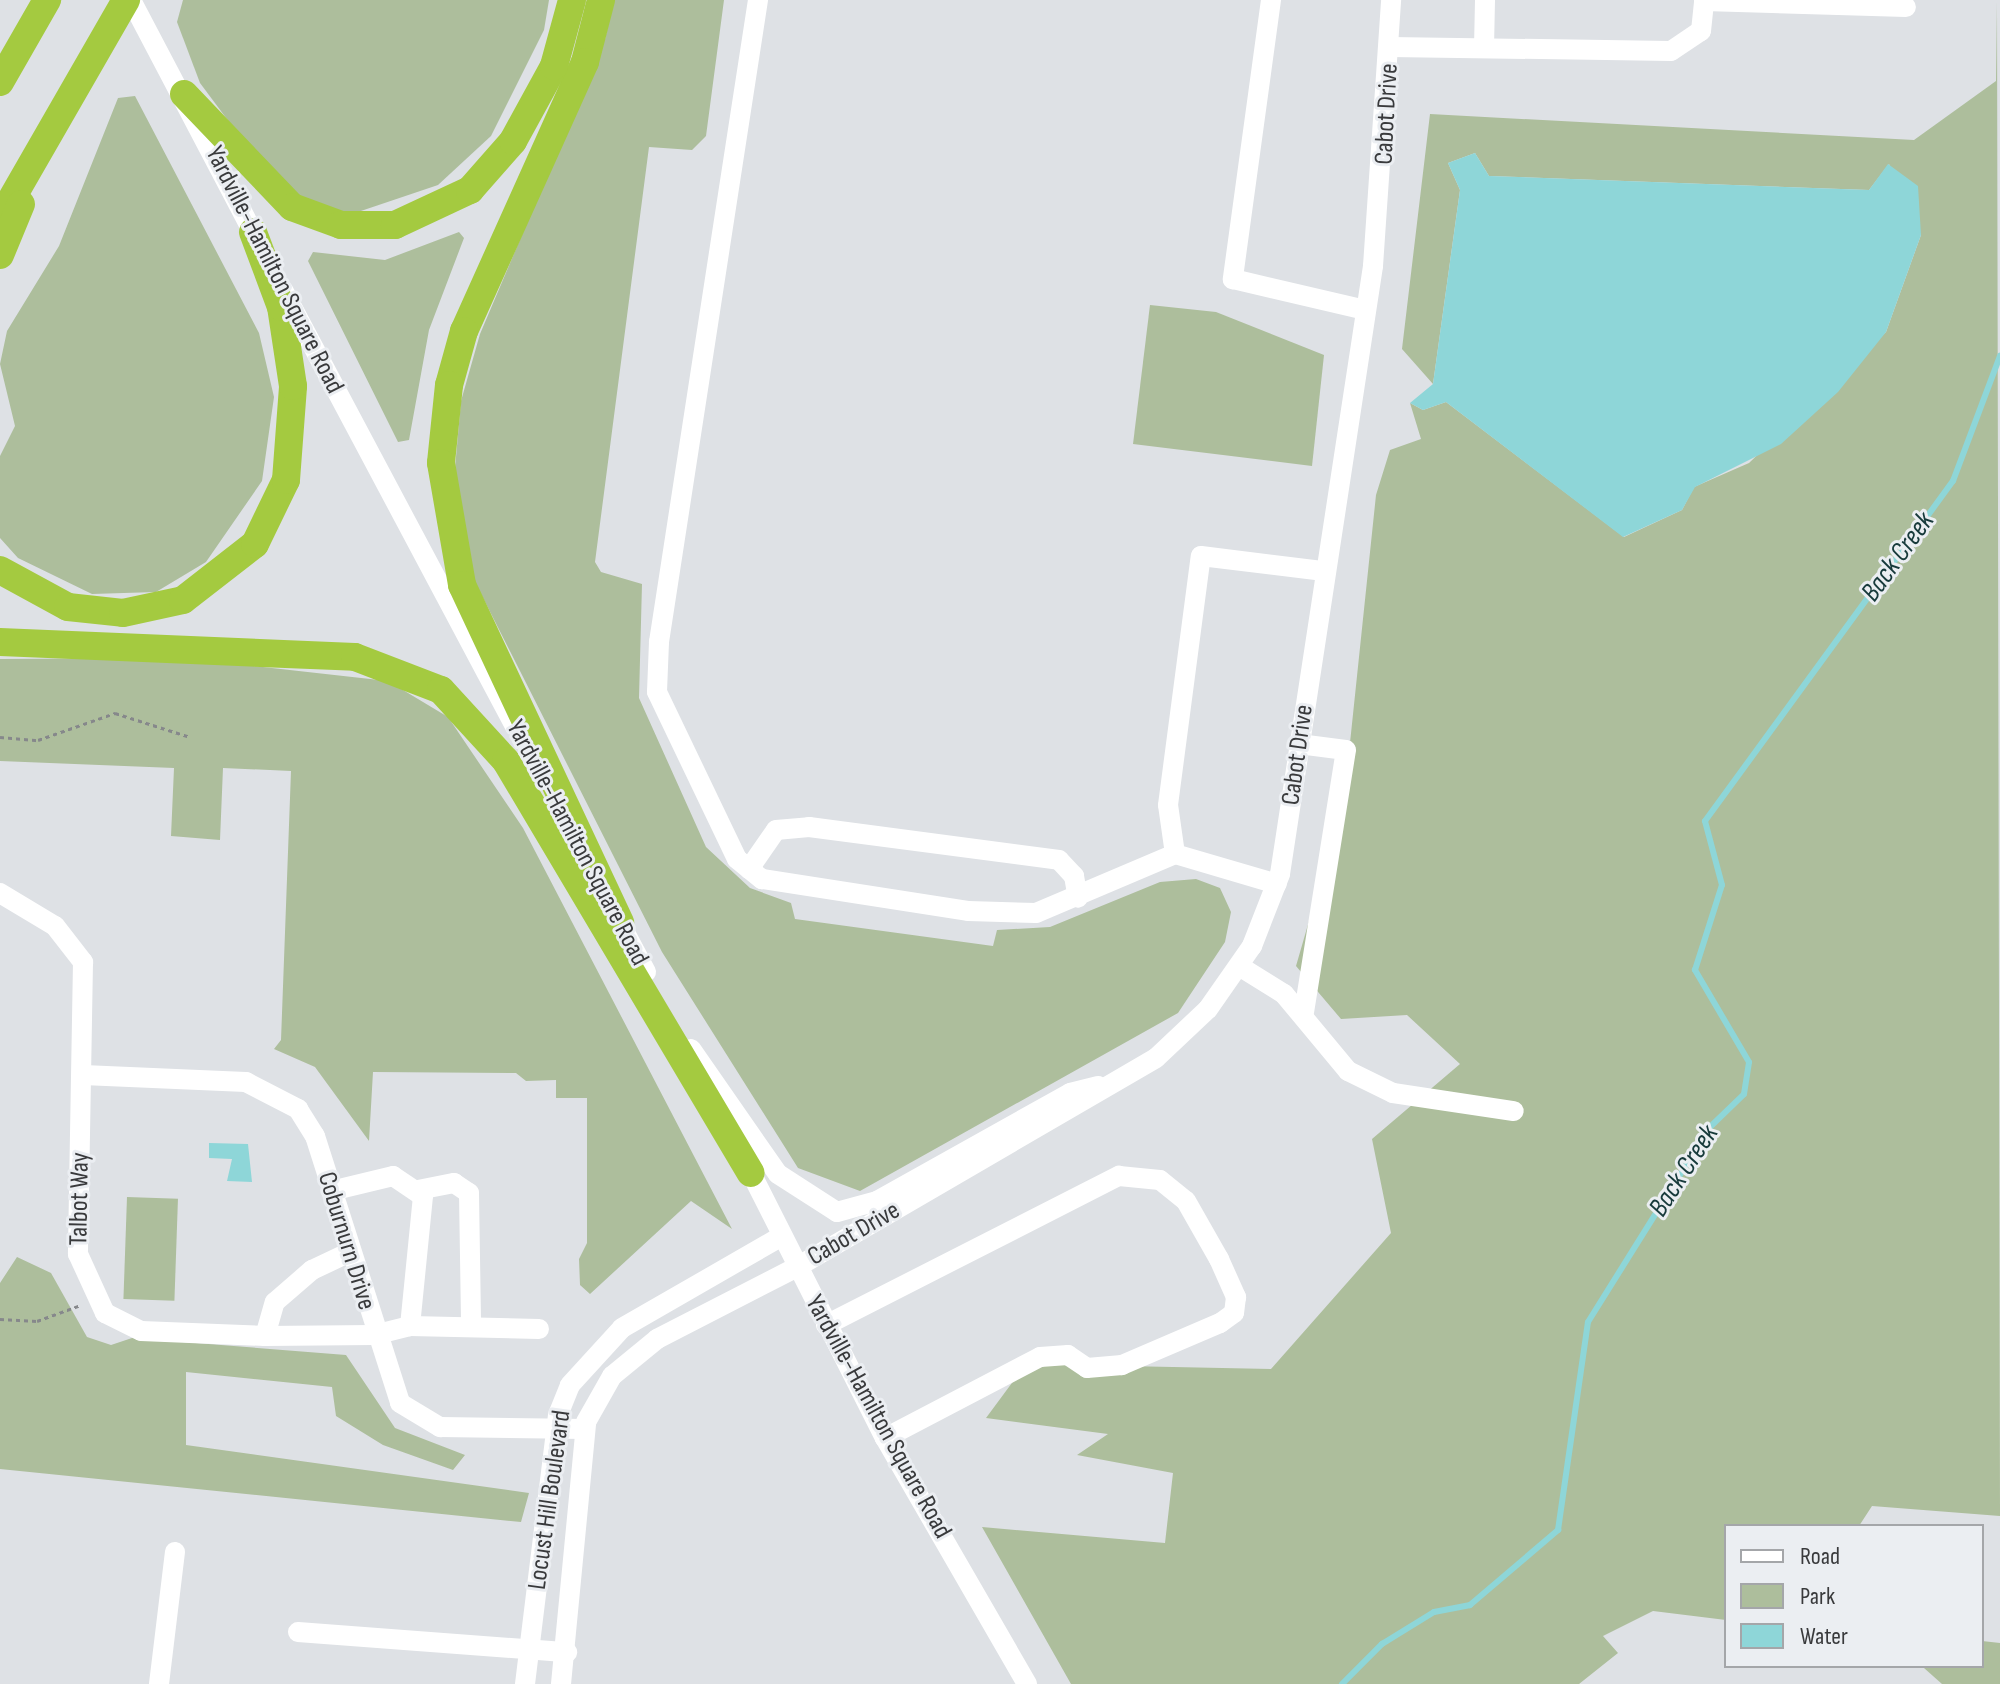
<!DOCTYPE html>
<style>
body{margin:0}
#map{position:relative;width:2000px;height:1684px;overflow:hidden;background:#dee1e5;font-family:"Sofia Sans Condensed",sans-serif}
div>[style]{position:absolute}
.green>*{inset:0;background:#adbe9c;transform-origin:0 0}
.water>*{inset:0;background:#8ed6d8}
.stream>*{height:6px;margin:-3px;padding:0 3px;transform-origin:3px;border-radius:3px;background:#8ed6d8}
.path>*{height:3px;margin-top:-1.5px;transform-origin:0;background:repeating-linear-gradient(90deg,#86888b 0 4px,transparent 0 8px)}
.minor>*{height:20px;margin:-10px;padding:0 10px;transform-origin:10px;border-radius:10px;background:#fff}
.highway>*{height:28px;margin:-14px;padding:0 14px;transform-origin:14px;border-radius:14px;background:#a4ca40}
span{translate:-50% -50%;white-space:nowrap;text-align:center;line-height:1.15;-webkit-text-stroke:6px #ebeef2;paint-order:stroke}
.street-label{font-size:26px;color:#393a3c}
.water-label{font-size:28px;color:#173a3b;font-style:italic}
.legend{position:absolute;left:1724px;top:1524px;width:260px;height:144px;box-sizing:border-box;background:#ebeef2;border:2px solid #a4a6a9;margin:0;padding:10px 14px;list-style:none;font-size:24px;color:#393a3c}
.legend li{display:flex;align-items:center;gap:16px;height:40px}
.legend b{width:40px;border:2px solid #a4a6a9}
</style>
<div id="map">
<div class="green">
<div style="clip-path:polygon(183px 0,549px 0,544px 30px,491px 136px,438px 185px,352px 214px,308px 204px,274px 182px,200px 83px,177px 22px)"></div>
<div style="clip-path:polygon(614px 0,724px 0,706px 136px,692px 150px,649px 147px,595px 562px,601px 572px,642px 584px,639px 698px,706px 847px,750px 888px,791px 903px,795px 919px,993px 946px,997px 930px,1050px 927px,1160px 882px,1196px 879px,1220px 888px,1231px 912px,1225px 942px,1178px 1013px,860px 1191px,798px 1168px,662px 952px,474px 580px,452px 502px,461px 401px,480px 334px,605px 39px)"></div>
<div style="clip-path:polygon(1997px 0,2000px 1516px,1872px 1506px,1859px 1526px,1726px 1526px,1726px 1620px,1653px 1611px,1603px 1636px,1618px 1653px,1579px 1684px,1071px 1684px,982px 1527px,1165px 1543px,1173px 1473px,1077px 1455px,1108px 1434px,986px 1418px,1026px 1364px,1271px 1369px,1391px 1233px,1372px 1139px,1460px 1064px,1407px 1015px,1341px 1019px,1296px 966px,1344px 800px,1376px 495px,1390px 450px,1421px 439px,1410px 403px,1423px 410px,1446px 402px,1624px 537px,1682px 510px,1694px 487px,1749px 463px,1886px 332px,1921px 235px,1889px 164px,1869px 190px,1489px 176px,1475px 153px,1448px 163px,1460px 190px,1433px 384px,1402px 349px,1430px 114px,1914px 140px,1996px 81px)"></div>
<div style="clip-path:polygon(135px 96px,259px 333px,274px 397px,262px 481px,206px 562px,156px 592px,92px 594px,18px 558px,0 538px,0 456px,15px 426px,0 364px,7px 331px,59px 246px,118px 98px)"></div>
<div style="clip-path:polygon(459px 232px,464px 238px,429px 330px,409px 440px,398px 442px,308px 261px,313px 252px,385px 260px)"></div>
<div style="clip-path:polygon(1150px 305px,1216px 312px,1324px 355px,1312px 466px,1133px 444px)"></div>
<div style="clip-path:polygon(181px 658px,388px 681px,448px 717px,523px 828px,732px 1229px,691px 1201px,590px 1294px,580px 1285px,579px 1259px,587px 1243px,587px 1098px,556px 1098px,556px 1080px,526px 1081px,516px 1073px,373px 1072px,369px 1141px,315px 1067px,274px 1049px,281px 1040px,291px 771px,223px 768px,220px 840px,171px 836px,174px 768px,0 761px,0 659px)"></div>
<div style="left:127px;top:1197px;width:51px;height:102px;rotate:2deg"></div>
<div style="clip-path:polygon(17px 1257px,51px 1273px,87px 1337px,111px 1345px,132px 1338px,346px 1355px,395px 1428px,465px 1455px,453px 1470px,383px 1445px,336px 1416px,332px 1387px,186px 1372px,186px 1445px,529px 1493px,521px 1522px,0 1469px,0 1283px)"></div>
<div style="clip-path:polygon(1982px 1641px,2000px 1643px,2000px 1684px,1942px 1684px,1924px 1668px,1982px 1666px)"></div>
</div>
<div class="water">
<div style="clip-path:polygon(1475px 153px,1489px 176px,1869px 190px,1888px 164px,1918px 186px,1921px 235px,1886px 332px,1838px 392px,1781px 444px,1695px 487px,1682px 510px,1623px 537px,1446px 402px,1423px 410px,1410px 403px,1433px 384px,1460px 190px,1448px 163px)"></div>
<div style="clip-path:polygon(209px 1143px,248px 1144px,252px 1182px,227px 1181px,232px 1159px,209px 1158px)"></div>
</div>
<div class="stream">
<div style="left:1342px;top:1684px;width:57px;rotate:-45deg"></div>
<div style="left:1382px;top:1644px;width:61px;rotate:-31.6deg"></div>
<div style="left:1434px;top:1612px;width:37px;rotate:-11deg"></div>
<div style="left:1470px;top:1605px;width:116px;rotate:-40.4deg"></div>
<div style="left:1558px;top:1530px;width:210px;rotate:-81.8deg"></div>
<div style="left:1588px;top:1322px;width:230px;rotate:-58deg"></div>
<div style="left:1710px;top:1127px;width:47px;rotate:-44.1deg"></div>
<div style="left:1744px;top:1094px;width:32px;rotate:-81deg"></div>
<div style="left:1749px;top:1062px;width:107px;rotate:-120.4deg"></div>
<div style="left:1695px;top:970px;width:89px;rotate:-72.4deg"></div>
<div style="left:1722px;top:885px;width:66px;rotate:-104.9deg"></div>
<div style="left:1705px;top:821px;width:421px;rotate:-53.9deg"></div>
<div style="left:1953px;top:481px;width:134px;rotate:-69.4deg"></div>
</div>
<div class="path">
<div style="left:0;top:737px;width:38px;rotate:5deg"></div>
<div style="left:38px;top:740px;width:82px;rotate:-19.3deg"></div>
<div style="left:115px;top:713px;width:79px;rotate:17.7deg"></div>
<div style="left:0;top:1319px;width:37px;rotate:3deg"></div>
<div style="left:37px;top:1321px;width:47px;rotate:-20deg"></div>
</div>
<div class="minor">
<div style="left:131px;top:0;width:276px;rotate:62.3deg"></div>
<div style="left:758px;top:0;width:650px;rotate:98.77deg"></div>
<div style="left:659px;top:642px;width:50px;rotate:92.3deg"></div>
<div style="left:657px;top:692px;width:185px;rotate:64.4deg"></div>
<div style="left:737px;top:859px;width:32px;rotate:39deg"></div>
<div style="left:762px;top:879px;width:208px;rotate:8.8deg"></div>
<div style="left:968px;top:911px;width:68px;rotate:1.7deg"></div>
<div style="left:1036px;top:913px;width:151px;rotate:-23deg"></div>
<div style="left:1175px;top:854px;width:106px;rotate:16.4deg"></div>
<div style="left:1271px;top:0;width:282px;rotate:97.8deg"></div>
<div style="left:1233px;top:279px;width:136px;rotate:13.2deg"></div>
<div style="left:1390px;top:47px;width:281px;rotate:0.8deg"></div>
<div style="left:1671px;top:51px;width:36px;rotate:-34deg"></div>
<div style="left:1701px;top:31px;width:30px;rotate:-84deg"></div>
<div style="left:1704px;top:1px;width:202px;rotate:1.7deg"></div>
<div style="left:1484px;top:48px;width:48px;rotate:-88.8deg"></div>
<div style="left:283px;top:290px;width:493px;rotate:62deg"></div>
<div style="left:1299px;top:744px;width:47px;rotate:7.3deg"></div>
<div style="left:1346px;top:750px;width:266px;rotate:99.1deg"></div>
<div style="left:1175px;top:854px;width:49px;rotate:-98.1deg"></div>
<div style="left:1168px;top:805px;width:251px;rotate:-82.5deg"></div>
<div style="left:1201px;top:556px;width:124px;rotate:7deg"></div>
<div style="left:749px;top:869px;width:47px;rotate:-55.3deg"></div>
<div style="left:776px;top:830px;width:33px;rotate:-5deg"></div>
<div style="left:809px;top:827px;width:252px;rotate:7.5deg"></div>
<div style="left:1059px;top:860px;width:22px;rotate:47deg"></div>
<div style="left:1074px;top:876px;width:22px;rotate:80deg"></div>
<div style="left:0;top:893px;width:64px;rotate:31deg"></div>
<div style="left:55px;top:926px;width:46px;rotate:52.1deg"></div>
<div style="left:83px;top:962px;width:292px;rotate:91deg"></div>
<div style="left:78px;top:1254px;width:65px;rotate:65.4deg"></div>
<div style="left:105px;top:1313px;width:40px;rotate:26.6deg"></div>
<div style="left:141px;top:1331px;width:124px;rotate:2.3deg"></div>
<div style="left:265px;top:1336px;width:109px;rotate:-0.5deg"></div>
<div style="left:374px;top:1335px;width:37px;rotate:-14deg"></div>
<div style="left:410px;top:1326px;width:129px;rotate:1.3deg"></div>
<div style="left:614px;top:912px;width:68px;rotate:61.9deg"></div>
<div style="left:1239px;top:966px;width:53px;rotate:31.9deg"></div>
<div style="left:1284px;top:994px;width:100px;rotate:50.3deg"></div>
<div style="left:1348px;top:1071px;width:50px;rotate:26.1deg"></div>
<div style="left:1393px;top:1093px;width:122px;rotate:8.5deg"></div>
<div style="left:691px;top:1049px;width:152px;rotate:55.2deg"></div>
<div style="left:778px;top:1174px;width:70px;rotate:32.8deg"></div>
<div style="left:837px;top:1212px;width:41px;rotate:-15.4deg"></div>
<div style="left:877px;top:1201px;width:221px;rotate:-29.2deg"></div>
<div style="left:1070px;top:1093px;width:29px;rotate:-14deg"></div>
<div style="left:83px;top:1075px;width:163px;rotate:2.5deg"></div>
<div style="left:246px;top:1082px;width:59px;rotate:27.4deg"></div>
<div style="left:298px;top:1109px;width:32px;rotate:58deg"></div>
<div style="left:315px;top:1136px;width:280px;rotate:72.3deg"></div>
<div style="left:400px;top:1403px;width:47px;rotate:31deg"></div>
<div style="left:440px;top:1427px;width:145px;rotate:0.8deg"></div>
<div style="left:746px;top:1163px;width:308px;rotate:63.2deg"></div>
<div style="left:885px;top:1438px;width:284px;rotate:60deg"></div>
<div style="left:418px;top:1190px;width:37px;rotate:-11deg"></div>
<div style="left:454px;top:1183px;width:18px;rotate:34deg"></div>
<div style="left:469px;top:1193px;width:134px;rotate:89.1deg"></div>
<div style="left:331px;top:1191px;width:64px;rotate:-13.6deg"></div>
<div style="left:393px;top:1176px;width:36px;rotate:34deg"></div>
<div style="left:423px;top:1196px;width:131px;rotate:95.7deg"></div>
<div style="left:826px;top:1325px;width:329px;rotate:-27deg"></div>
<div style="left:1119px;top:1176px;width:41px;rotate:5.6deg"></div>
<div style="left:1160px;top:1180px;width:33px;rotate:39deg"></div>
<div style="left:1186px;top:1201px;width:67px;rotate:60.4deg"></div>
<div style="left:1219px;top:1259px;width:42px;rotate:65.9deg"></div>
<div style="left:1236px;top:1297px;width:16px;rotate:97deg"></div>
<div style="left:1234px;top:1313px;width:17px;rotate:144deg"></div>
<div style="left:1220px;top:1323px;width:107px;rotate:156.8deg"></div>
<div style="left:1122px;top:1365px;width:35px;rotate:175deg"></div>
<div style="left:1087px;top:1368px;width:23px;rotate:-146deg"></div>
<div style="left:1068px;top:1355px;width:28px;rotate:176deg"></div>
<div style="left:1040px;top:1357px;width:175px;rotate:152.4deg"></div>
<div style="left:265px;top:1336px;width:35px;rotate:-74deg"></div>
<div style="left:275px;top:1302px;width:49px;rotate:-40.9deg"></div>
<div style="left:312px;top:1270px;width:42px;rotate:-25.3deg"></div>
<div style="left:298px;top:1632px;width:270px;rotate:4.3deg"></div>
<div style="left:159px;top:1684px;width:133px;rotate:-83.1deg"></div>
<div style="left:525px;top:1684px;width:271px;rotate:-83deg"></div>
<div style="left:558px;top:1415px;width:32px;rotate:-68deg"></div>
<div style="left:570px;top:1385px;width:77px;rotate:-47.6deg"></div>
<div style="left:622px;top:1328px;width:182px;rotate:-29.9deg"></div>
<div style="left:561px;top:1684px;width:263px;rotate:-84.5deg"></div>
<div style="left:586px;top:1422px;width:53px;rotate:-60.5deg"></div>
<div style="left:612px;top:1376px;width:58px;rotate:-39.4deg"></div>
<div style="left:657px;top:1339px;width:157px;rotate:-27.2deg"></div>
<div style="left:797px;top:1267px;width:415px;rotate:-30.2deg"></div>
<div style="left:1156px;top:1058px;width:71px;rotate:-43.3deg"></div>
<div style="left:1208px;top:1009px;width:77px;rotate:-55.1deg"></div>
<div style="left:1252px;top:946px;width:77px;rotate:-68.7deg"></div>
<div style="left:1280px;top:874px;width:615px;rotate:-81.3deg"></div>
<div style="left:1373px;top:266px;width:267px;rotate:-86.1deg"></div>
</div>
<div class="highway">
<div style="left:601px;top:0;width:64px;rotate:104.5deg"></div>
<div style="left:585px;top:62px;width:295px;rotate:114.2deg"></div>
<div style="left:464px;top:331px;width:56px;rotate:105.5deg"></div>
<div style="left:449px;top:385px;width:78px;rotate:95.9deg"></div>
<div style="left:441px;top:463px;width:124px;rotate:80.2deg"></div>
<div style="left:462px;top:585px;width:373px;rotate:64.9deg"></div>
<div style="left:0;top:82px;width:95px;rotate:-60.2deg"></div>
<div style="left:184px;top:94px;width:156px;rotate:46.3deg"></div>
<div style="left:292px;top:207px;width:52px;rotate:20.2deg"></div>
<div style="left:341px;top:225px;width:54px"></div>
<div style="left:395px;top:225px;width:83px;rotate:-25deg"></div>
<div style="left:470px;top:190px;width:65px;rotate:-48.7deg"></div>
<div style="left:513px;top:141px;width:85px;rotate:-61.3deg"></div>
<div style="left:554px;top:66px;width:68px;rotate:-74.7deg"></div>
<div style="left:0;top:219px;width:253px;rotate:-60.1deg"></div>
<div style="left:0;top:255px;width:55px;rotate:-67.6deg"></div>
<div style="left:0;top:570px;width:77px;rotate:28.6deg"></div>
<div style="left:68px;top:607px;width:55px;rotate:6.2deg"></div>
<div style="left:123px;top:613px;width:61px;rotate:-12.2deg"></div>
<div style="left:183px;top:600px;width:91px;rotate:-37.9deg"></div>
<div style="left:255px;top:544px;width:71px;rotate:-64.2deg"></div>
<div style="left:286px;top:480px;width:94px;rotate:-85.7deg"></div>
<div style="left:293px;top:386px;width:80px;rotate:-98.6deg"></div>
<div style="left:281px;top:307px;width:80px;rotate:-110.5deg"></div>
<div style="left:0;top:642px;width:355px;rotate:2.4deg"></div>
<div style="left:355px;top:657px;width:92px;rotate:21deg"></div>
<div style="left:441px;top:690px;width:96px;rotate:47.5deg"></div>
<div style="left:506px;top:761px;width:479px;rotate:59.3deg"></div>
</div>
<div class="street-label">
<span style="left:1387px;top:114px;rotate:-87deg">Cabot Drive</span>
<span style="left:274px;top:270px;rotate:63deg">Yardville-Hamilton Square Road</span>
<span style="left:1298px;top:755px;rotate:-82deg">Cabot Drive</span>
<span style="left:577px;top:843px;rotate:62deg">Yardville-Hamilton Square Road</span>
<span style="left:80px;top:1199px;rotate:-89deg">Talbot Way</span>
<span style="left:854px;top:1234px;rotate:-30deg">Cabot Drive</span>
<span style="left:346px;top:1241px;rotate:73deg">Coburnurn Drive</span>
<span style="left:878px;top:1417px;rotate:61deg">Yardville-Hamilton Square Road</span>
<span style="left:550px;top:1500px;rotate:-82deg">Locust Hill Boulevard</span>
</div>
<div class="water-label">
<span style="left:1898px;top:557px;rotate:-54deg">Back Creek</span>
<span style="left:1684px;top:1171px;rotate:-57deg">Back Creek</span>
</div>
<ul class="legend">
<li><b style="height:10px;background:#fff"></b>Road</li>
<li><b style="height:22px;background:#adbe9c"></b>Park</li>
<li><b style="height:22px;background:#8ed6d8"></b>Water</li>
</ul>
</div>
